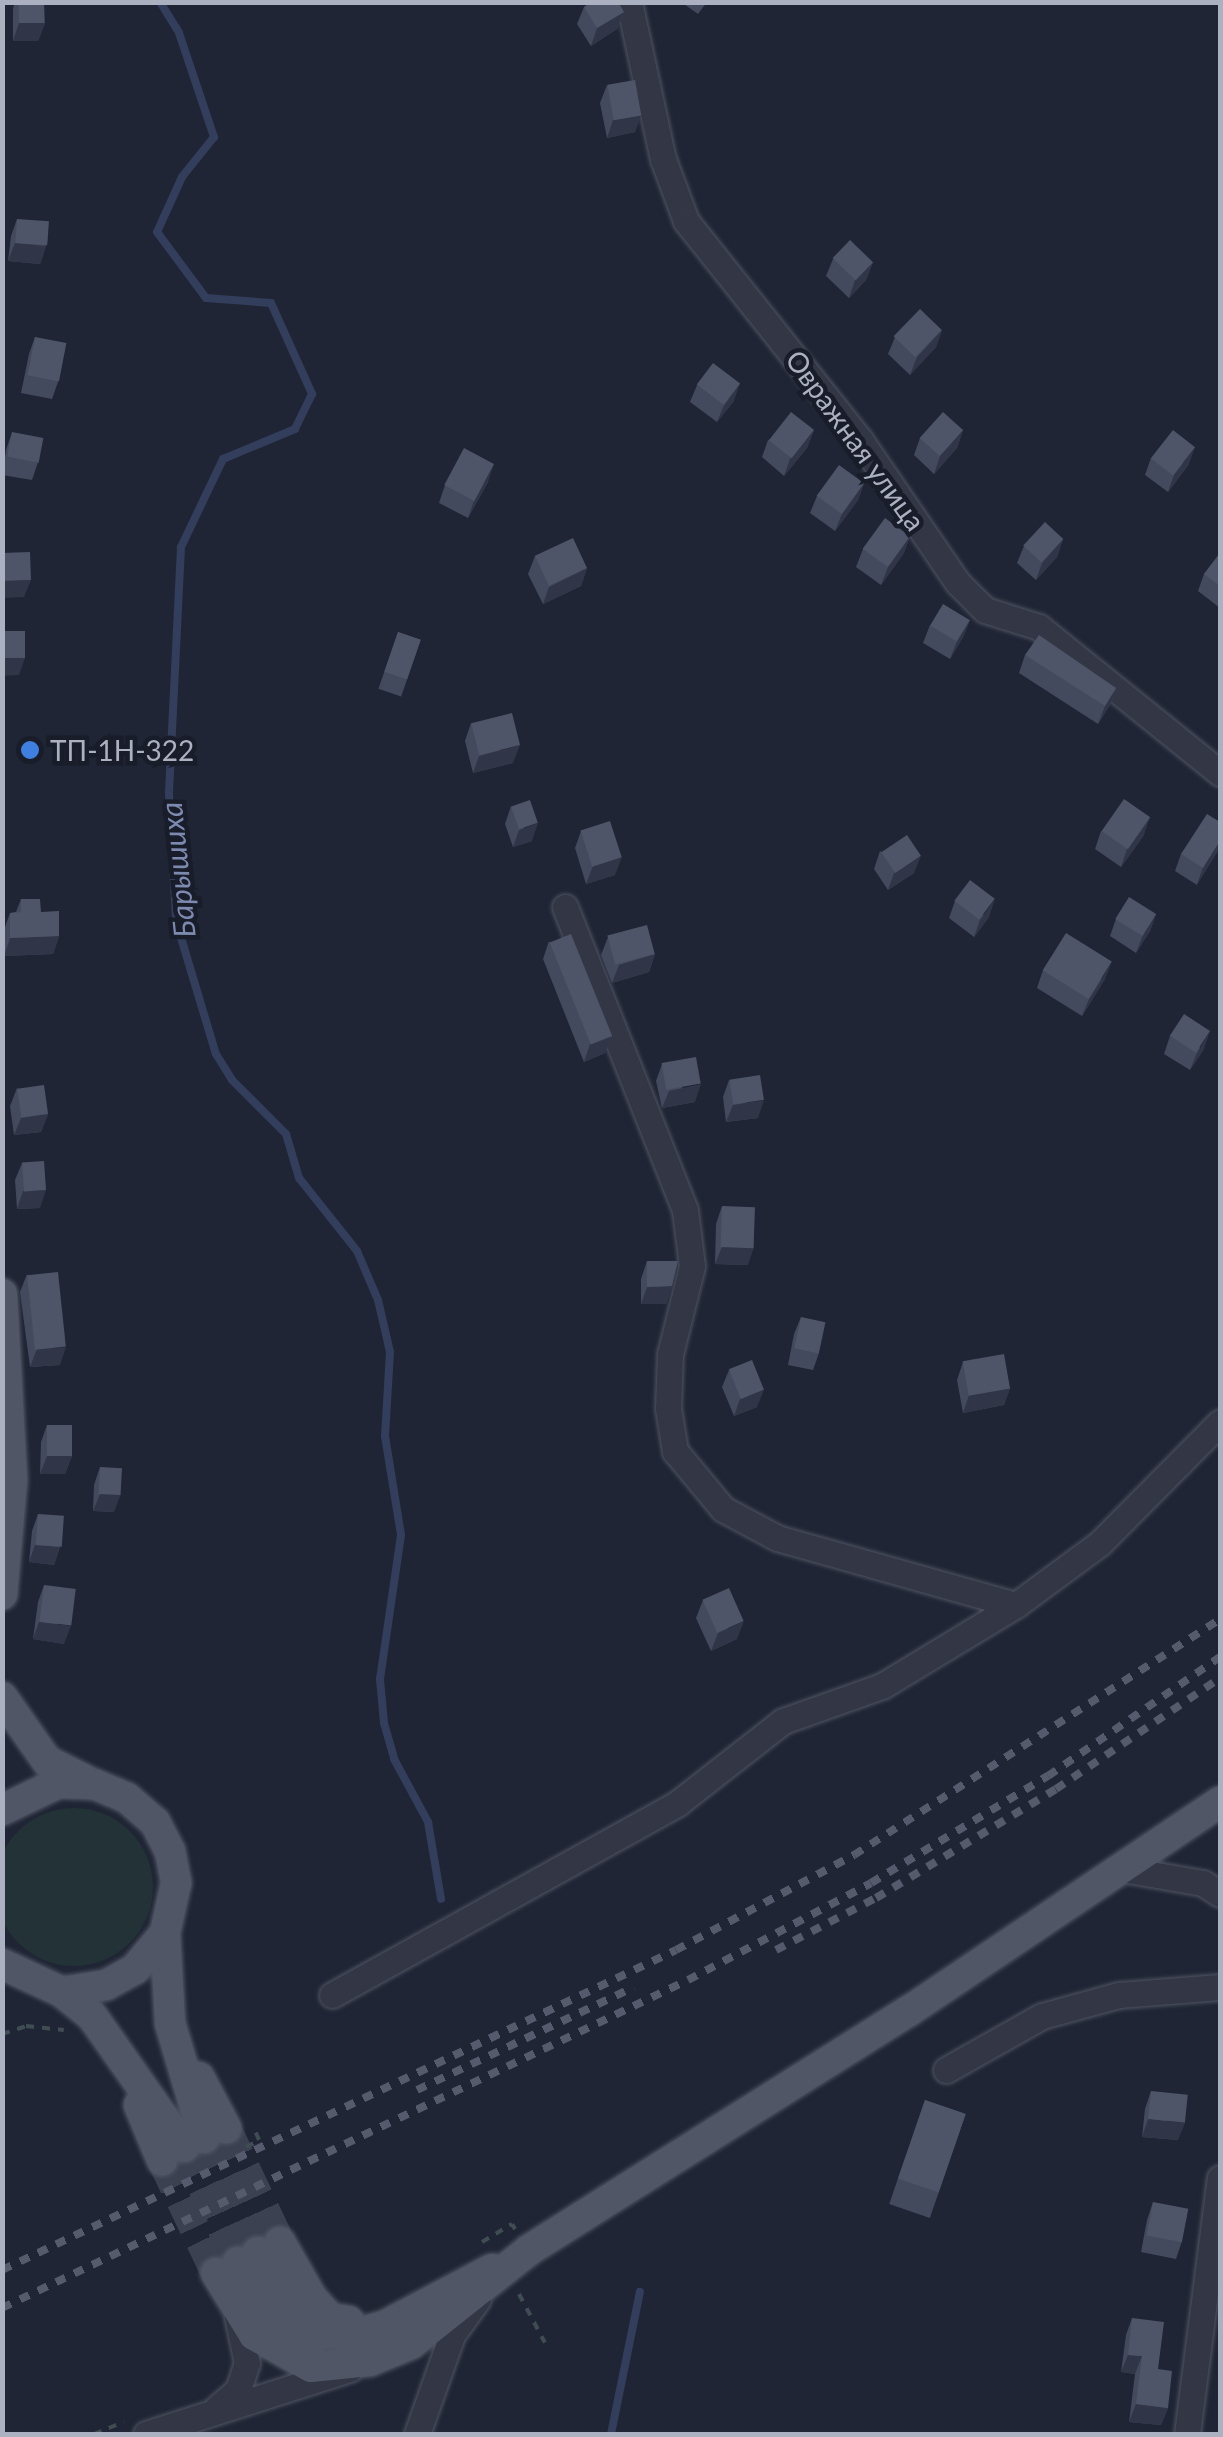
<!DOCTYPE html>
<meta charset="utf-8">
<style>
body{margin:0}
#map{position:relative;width:1223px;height:2437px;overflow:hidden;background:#1f2534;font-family:Lato,sans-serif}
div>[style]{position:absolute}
.green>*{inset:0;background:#223236}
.round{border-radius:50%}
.stream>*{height:8px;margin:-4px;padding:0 4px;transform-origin:4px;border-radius:4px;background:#333d5c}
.major-tunnel>*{height:30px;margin-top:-15px;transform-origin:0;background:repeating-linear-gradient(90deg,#3b4150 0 30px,transparent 0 45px)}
.path>*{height:4px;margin-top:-2px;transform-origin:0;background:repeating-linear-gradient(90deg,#3f4d53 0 8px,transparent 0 16px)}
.roads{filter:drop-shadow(0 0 2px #505463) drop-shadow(0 0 2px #505463)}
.minor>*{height:25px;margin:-12.5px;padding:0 12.5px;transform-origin:12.5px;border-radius:12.5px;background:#333745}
.major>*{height:30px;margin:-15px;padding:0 15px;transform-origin:15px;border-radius:15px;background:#505665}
.rail>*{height:8px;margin-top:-4px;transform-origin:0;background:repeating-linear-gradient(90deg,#555a6c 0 10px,transparent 0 20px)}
.wall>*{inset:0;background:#434a5d;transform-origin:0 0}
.shaded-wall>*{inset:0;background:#303648}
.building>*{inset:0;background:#4e5568;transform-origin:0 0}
.dots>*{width:28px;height:28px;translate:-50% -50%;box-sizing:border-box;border:5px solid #181d29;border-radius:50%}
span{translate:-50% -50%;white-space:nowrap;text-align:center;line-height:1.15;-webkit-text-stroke:9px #181d29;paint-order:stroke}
.street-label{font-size:28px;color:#acb1c2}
.poi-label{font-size:28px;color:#acb1c2}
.left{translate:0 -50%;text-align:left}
.water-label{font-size:30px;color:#7d8aaf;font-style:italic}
.frame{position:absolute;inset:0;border:5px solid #acb1c2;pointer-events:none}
</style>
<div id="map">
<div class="green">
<div class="round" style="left:-5px;top:1808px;width:158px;height:158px"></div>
</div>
<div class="stream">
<div style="left:160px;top:2px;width:36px;rotate:58deg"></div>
<div style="left:179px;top:33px;width:110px;rotate:71.4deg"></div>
<div style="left:214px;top:137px;width:51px;rotate:128.7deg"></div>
<div style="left:182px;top:177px;width:60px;rotate:114.4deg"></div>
<div style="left:157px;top:232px;width:82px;rotate:53.4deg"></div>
<div style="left:206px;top:298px;width:65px;rotate:4.4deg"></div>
<div style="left:271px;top:303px;width:100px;rotate:65.7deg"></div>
<div style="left:312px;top:394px;width:39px;rotate:116deg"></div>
<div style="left:295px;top:429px;width:78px;rotate:157.4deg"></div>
<div style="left:223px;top:459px;width:98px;rotate:115.5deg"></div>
<div style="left:181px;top:547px;width:247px;rotate:92.8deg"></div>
<div style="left:169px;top:794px;width:127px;rotate:86.8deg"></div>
<div style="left:176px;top:921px;width:139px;rotate:73.3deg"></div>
<div style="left:216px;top:1054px;width:31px;rotate:58deg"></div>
<div style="left:232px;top:1080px;width:76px;rotate:45deg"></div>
<div style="left:286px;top:1134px;width:46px;rotate:73.5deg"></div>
<div style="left:299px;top:1178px;width:93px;rotate:51.5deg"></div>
<div style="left:357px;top:1251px;width:53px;rotate:66.8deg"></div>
<div style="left:378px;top:1300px;width:53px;rotate:77deg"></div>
<div style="left:390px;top:1352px;width:84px;rotate:93.4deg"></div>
<div style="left:385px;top:1436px;width:100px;rotate:80.8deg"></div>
<div style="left:401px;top:1535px;width:146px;rotate:98.3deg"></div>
<div style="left:380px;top:1679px;width:44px;rotate:84.8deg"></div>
<div style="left:384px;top:1723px;width:37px;rotate:74deg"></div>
<div style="left:394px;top:1759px;width:72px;rotate:61.6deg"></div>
<div style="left:428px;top:1822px;width:78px;rotate:80.4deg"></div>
<div style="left:611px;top:2434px;width:145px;rotate:-78.5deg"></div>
</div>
<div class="major-tunnel">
<div style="left:226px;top:2128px;width:126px;rotate:64.7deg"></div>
<div style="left:204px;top:2138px;width:126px;rotate:64.7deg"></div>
<div style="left:184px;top:2147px;width:127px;rotate:64.8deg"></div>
<div style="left:162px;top:2160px;width:125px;rotate:64.5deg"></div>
</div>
<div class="path">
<div style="left:2px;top:2034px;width:25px;rotate:-18deg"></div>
<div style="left:26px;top:2026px;width:38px;rotate:6deg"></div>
<div style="left:246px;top:2147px;width:15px;rotate:-28deg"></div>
<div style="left:259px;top:2140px;width:15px;rotate:-113deg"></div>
<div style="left:482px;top:2242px;width:35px;rotate:-31deg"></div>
<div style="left:512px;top:2224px;width:6px;rotate:59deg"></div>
<div style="left:519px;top:2294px;width:55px;rotate:62deg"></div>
<div style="left:94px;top:2434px;width:32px;rotate:-22deg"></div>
</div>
<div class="roads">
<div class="minor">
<div style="left:629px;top:2px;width:161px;rotate:77.8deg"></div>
<div style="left:663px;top:159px;width:66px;rotate:69.6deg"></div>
<div style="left:686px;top:221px;width:280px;rotate:51.5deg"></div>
<div style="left:860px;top:440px;width:173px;rotate:55.6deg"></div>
<div style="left:958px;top:583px;width:38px;rotate:45deg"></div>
<div style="left:985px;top:610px;width:57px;rotate:17.5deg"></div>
<div style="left:1039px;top:627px;width:233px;rotate:38.9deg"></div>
<div style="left:565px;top:907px;width:326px;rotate:68.4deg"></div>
<div style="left:685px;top:1210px;width:56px;rotate:82.9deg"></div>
<div style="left:692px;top:1266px;width:91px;rotate:104deg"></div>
<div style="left:670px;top:1354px;width:54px;rotate:92.1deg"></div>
<div style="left:668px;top:1408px;width:44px;rotate:80.8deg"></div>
<div style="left:675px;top:1451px;width:75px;rotate:50.4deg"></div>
<div style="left:723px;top:1509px;width:61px;rotate:28.2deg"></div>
<div style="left:777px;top:1538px;width:248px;rotate:15.7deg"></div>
<div style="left:1016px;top:1605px;width:104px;rotate:-36.4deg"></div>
<div style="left:1100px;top:1543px;width:170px;rotate:-45.2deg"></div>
<div style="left:1122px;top:1869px;width:82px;rotate:9.8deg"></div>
<div style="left:1203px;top:1883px;width:20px;rotate:33deg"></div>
<div style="left:332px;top:1995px;width:396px;rotate:-29deg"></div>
<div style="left:678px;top:1803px;width:133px;rotate:-38deg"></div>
<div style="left:783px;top:1721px;width:105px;rotate:-19.5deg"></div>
<div style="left:882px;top:1686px;width:157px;rotate:-31.2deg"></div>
<div style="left:946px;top:2070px;width:110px;rotate:-29.4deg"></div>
<div style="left:1042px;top:2016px;width:80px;rotate:-15.3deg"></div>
<div style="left:1119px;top:1995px;width:101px;rotate:-4.5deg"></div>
<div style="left:217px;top:2408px;width:28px;rotate:-41deg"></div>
<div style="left:238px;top:2390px;width:28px;rotate:-72deg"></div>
<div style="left:247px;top:2363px;width:48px;rotate:-102deg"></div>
<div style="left:146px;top:2434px;width:214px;rotate:-17.7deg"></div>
<div style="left:417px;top:2434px;width:105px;rotate:-70.5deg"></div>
<div style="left:452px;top:2335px;width:44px;rotate:-54.2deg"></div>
<div style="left:1187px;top:2434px;width:258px;rotate:-82.7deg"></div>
</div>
<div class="major">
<div style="left:2px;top:1294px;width:187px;rotate:86.9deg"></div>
<div style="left:12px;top:1481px;width:114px;rotate:95deg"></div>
<div style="left:2px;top:1697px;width:78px;rotate:54.9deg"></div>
<div style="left:47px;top:1761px;width:45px;rotate:26.6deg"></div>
<div style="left:2px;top:1810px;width:62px;rotate:-25.7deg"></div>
<div style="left:58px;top:1783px;width:36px;rotate:2deg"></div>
<div style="left:94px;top:1784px;width:36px;rotate:23deg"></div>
<div style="left:127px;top:1798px;width:37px;rotate:41deg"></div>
<div style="left:155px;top:1822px;width:33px;rotate:63deg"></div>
<div style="left:170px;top:1851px;width:33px;rotate:79deg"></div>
<div style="left:176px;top:1883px;width:51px;rotate:102.4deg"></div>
<div style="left:165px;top:1933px;width:47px;rotate:129.8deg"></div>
<div style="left:135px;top:1969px;width:33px;rotate:151deg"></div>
<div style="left:106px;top:1985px;width:45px;rotate:171deg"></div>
<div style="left:62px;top:1992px;width:66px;rotate:-155deg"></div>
<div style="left:165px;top:1933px;width:90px;rotate:86.8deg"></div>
<div style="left:170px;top:2023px;width:120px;rotate:73.5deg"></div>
<div style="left:62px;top:1992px;width:38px;rotate:39deg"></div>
<div style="left:92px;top:2016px;width:160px;rotate:54.9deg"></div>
<div style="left:199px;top:2077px;width:58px;rotate:62.1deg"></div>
<div style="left:139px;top:2105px;width:60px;rotate:67.3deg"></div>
<div style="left:280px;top:2242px;width:64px;rotate:60.3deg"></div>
<div style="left:312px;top:2298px;width:27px;rotate:48deg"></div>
<div style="left:330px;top:2318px;width:19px;rotate:9deg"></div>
<div style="left:258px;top:2252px;width:71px;rotate:59.5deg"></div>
<div style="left:294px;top:2313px;width:34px;rotate:36deg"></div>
<div style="left:322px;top:2333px;width:30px;rotate:4deg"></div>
<div style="left:352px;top:2335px;width:35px;rotate:-16deg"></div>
<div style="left:386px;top:2325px;width:120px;rotate:-27.8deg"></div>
<div style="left:238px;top:2262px;width:69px;rotate:60.5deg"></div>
<div style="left:272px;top:2322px;width:45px;rotate:29.4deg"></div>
<div style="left:216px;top:2273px;width:73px;rotate:58.5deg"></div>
<div style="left:254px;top:2335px;width:65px;rotate:29.3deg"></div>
<div style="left:311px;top:2367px;width:59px;rotate:-5.8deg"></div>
<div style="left:370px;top:2361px;width:44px;rotate:-22.5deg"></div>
<div style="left:411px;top:2344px;width:151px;rotate:-38.5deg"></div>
<div style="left:529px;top:2250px;width:449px;rotate:-32.2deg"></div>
<div style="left:909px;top:2011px;width:375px;rotate:-33.9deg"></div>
</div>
</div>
<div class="rail">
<div style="left:776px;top:1950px;width:113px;rotate:-27.5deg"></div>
<div style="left:876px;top:1898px;width:210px;rotate:-31.2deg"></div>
<div style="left:1056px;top:1789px;width:198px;rotate:-34.1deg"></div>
<div style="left:417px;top:2090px;width:240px;rotate:-25.4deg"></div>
<div style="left:2px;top:2270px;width:746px;rotate:-25.4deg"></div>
<div style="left:676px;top:1950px;width:202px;rotate:-28.1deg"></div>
<div style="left:854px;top:1855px;width:435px;rotate:-32.8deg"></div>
<div style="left:2px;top:2308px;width:760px;rotate:-25.55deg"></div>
<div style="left:688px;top:1980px;width:207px;rotate:-27.9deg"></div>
<div style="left:871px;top:1883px;width:207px;rotate:-31.2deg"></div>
<div style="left:1048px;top:1776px;width:209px;rotate:-34.7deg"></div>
</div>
<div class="wall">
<div style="clip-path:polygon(15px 2px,44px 2px,45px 23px,38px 41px,13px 41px,13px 9px)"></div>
<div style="clip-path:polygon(681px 2px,707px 2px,698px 14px)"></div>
<div style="clip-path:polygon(584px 7px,624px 12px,617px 29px,591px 46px,577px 24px)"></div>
<div style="clip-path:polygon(607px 85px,641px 115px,635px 132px,607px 138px,600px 103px)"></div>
<div style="clip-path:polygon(17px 219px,46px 246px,40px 264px,8px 261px,11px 236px)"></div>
<div style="clip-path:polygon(833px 259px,873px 262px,866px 280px,849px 298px,826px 276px)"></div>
<div style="clip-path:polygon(942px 330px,936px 347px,910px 375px,888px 354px,895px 337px)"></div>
<div style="clip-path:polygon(35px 337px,58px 382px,52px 399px,21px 393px,29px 354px)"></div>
<div style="clip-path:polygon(697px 385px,734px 401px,717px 422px,690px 402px)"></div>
<div style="clip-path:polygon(814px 430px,807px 448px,784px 476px,762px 457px,768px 440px)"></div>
<div style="clip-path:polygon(963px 430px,957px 448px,934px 474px,914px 455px,920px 438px)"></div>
<div style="clip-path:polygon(12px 432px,38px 462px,32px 480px,2px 475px,6px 450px)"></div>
<div style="clip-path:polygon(1151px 458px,1189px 464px,1168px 492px,1145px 475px)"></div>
<div style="clip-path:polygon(488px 482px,468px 518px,439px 503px,445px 485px)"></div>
<div style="clip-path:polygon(864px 483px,858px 500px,835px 531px,810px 513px,817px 496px)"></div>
<div style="clip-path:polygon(910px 536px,904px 553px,881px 585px,856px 567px,863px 549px)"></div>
<div style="clip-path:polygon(1063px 539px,1057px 557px,1036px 580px,1017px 563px,1024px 546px)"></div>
<div style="clip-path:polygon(1220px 553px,1220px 608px,1198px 591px,1204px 574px)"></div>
<div style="clip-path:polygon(535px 556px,587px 568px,581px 586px,543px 604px,528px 574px)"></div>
<div style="clip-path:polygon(970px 620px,963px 637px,950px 659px,923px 643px,930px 625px)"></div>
<div style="left:398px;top:632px;width:24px;height:60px;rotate:19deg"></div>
<div style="clip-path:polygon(1025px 655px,1116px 688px,1110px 705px,1098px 724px,1019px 673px)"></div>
<div style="clip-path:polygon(471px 723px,513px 763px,473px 773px,465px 741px)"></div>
<div style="clip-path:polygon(511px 806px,532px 841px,513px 847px,505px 824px)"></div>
<div style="clip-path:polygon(1220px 822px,1197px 885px,1175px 871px,1181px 854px)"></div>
<div style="clip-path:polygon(581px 831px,615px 875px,586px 884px,575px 848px)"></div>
<div style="clip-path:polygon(1101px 831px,1144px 835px,1121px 867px,1095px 849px)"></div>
<div style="clip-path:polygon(880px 851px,914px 873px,888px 890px,874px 869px)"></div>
<div style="clip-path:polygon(21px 899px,41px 912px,59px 936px,53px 954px,4px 956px,4px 930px,10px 913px,16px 912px)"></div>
<div style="clip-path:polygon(955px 901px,989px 917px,974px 937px,949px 918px)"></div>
<div style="clip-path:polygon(1156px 914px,1150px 931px,1136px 953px,1110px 936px,1116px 919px)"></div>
<div style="clip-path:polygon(608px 937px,655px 954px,649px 972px,612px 983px,601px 955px)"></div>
<div style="clip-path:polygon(549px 941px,612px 1036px,605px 1053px,584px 1062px,543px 959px)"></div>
<div style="clip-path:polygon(1043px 970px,1105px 979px,1082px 1016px,1037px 988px)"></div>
<div style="clip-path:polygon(1170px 1036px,1204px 1049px,1190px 1070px,1164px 1054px)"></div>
<div style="clip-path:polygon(662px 1064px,695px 1102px,662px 1108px,656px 1081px)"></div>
<div style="clip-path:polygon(729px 1080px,758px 1118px,726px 1122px,723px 1097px)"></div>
<div style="clip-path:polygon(17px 1088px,48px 1114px,41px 1132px,14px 1135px,10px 1106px)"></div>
<div style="clip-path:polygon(22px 1163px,40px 1208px,17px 1209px,15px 1180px)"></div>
<div style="clip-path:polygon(722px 1206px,748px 1265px,715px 1264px,716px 1224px)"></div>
<div style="clip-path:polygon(647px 1261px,672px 1286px,666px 1304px,641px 1304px,641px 1279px)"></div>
<div style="clip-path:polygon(27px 1274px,60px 1365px,30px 1367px,20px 1292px)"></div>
<div style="clip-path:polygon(801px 1317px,819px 1353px,813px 1370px,788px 1365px,794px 1334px)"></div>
<div style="clip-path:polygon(963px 1362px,1010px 1388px,1004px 1405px,963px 1413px,957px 1380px)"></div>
<div style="clip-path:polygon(729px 1370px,757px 1407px,734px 1416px,722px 1387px)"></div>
<div style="clip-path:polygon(47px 1425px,72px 1456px,65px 1474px,40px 1474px,41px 1442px)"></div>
<div style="clip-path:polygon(100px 1467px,114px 1512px,93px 1511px,94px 1485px)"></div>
<div style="clip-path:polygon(38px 1514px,60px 1547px,54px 1565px,29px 1562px,32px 1531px)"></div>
<div style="clip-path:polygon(44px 1585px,64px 1644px,33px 1639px,38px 1602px)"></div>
<div style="clip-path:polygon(703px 1600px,737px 1639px,711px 1651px,696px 1618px)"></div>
<div style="clip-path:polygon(1151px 2091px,1178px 2140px,1142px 2137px,1145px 2109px)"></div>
<div style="left:925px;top:2100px;width:43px;height:110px;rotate:19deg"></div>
<div style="clip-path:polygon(1153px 2202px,1182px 2241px,1176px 2259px,1141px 2252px,1147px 2220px)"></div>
<div style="clip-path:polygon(1132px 2318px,1158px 2369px,1168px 2408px,1161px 2425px,1129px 2422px,1135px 2374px,1121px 2372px,1126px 2335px)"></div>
</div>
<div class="shaded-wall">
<div style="clip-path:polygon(624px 12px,617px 29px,591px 46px,597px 28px)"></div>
<div style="clip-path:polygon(19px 23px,45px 23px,38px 41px,13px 41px)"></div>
<div style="clip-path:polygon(641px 115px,635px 132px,607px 138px,613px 120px)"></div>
<div style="clip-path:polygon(15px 243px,46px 246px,40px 264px,8px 261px)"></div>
<div style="clip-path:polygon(873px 262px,866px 280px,849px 298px,855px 280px)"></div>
<div style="clip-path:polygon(942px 330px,936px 347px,910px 375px,917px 357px)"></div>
<div style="clip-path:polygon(740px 383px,734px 401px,717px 422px,724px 405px)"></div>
<div style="clip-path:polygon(814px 430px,807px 448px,784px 476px,790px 459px)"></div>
<div style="clip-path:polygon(963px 430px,957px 448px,934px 474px,940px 456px)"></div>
<div style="clip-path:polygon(1195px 447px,1189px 464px,1168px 492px,1174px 475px)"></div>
<div style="clip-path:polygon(494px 464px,488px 482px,468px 518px,474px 501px)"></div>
<div style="clip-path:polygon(864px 483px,858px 500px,835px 531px,842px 514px)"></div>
<div style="clip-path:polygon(910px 536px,904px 553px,881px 585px,888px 567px)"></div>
<div style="clip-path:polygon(1063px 539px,1057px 557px,1036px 580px,1042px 563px)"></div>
<div style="clip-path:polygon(587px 568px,581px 586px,543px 604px,549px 587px)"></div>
<div style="clip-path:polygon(31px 580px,24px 597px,2px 598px,2px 581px)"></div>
<div style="clip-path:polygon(970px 620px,963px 637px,950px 659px,957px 641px)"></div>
<div style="clip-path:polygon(2px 658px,25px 658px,19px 675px,2px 676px)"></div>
<div style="clip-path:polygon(1116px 688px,1110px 705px,1098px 724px,1105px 706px)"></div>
<div style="clip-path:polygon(520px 745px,513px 763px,473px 773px,479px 756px)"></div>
<div style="clip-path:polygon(1150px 817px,1144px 835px,1121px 867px,1127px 849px)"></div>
<div style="clip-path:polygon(538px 823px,532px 841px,513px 847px,519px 830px)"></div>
<div style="clip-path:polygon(1220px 841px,1220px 848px,1197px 885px,1203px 868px)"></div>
<div style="clip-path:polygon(921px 856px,914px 873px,888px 890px,894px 873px)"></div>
<div style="clip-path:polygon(622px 857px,615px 875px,586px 884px,593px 866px)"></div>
<div style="clip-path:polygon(995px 899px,989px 917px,974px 937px,980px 920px)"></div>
<div style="clip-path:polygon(1156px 914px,1150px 931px,1136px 953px,1143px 935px)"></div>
<div style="clip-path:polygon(59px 936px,53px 954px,4px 956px,10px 938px)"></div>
<div style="clip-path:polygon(655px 954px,649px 972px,612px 983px,619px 965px)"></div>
<div style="clip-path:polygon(1112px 962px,1105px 979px,1082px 1016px,1089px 999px)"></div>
<div style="clip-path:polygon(1210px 1031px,1204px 1049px,1190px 1070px,1197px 1053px)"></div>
<div style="clip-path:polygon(612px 1036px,605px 1053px,584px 1062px,590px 1044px)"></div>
<div style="clip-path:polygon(701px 1084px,695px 1102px,662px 1108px,669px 1091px)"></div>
<div style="clip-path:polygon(764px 1100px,758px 1118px,726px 1122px,733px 1105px)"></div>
<div style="clip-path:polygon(48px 1114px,41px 1132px,14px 1135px,21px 1118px)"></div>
<div style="clip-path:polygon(46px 1190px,40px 1208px,17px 1209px,23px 1191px)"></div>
<div style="clip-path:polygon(722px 1247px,754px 1247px,748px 1265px,715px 1264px)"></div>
<div style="clip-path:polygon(672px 1286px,666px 1304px,641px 1304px,647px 1287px)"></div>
<div style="clip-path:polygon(66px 1347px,60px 1365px,30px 1367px,37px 1349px)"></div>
<div style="clip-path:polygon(1010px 1388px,1004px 1405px,963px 1413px,969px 1395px)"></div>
<div style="clip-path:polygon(764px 1390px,757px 1407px,734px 1416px,740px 1399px)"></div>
<div style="clip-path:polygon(47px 1456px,72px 1456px,65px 1474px,40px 1474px)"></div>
<div style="clip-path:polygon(100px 1494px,121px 1494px,114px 1512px,93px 1511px)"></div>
<div style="clip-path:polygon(35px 1545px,60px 1547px,54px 1565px,29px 1562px)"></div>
<div style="clip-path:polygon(744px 1621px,737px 1639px,711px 1651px,718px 1633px)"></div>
<div style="clip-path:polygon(39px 1622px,71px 1626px,64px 1644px,33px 1639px)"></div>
<div style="clip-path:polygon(1148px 2119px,1185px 2123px,1178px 2140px,1142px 2137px)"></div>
<div style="clip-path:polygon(1128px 2355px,1142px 2356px,1135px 2374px,1121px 2372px)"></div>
<div style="clip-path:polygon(1136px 2404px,1168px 2408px,1161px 2425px,1129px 2422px)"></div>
</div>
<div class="building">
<div style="left:19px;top:2px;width:25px;height:21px"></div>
<div style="clip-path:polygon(591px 2px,618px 2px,624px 12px,597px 28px,584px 7px)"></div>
<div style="left:635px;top:80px;width:36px;height:28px;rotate:80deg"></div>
<div style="left:17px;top:219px;width:32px;height:24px;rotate:4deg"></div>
<div style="left:850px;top:240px;width:32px;height:25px;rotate:44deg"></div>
<div style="left:920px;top:309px;width:30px;height:38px;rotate:44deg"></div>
<div style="left:35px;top:337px;width:32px;height:39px;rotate:11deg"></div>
<div style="left:713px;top:363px;width:34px;height:27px;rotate:37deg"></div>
<div style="left:791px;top:412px;width:29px;height:36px;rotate:38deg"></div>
<div style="left:943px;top:412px;width:27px;height:35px;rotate:42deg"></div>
<div style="left:1173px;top:430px;width:28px;height:36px;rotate:38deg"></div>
<div style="left:12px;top:432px;width:32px;height:25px;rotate:11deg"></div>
<div style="left:464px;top:448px;width:34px;height:42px;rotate:28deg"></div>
<div style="left:839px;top:465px;width:31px;height:38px;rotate:36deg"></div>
<div style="left:885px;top:518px;width:31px;height:38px;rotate:36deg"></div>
<div style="left:1045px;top:522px;width:25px;height:32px;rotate:43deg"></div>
<div style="left:573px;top:538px;width:33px;height:42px;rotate:65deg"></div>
<div style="left:30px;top:552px;width:28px;height:28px;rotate:88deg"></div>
<div style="clip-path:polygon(1220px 553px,1220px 586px,1204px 574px)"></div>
<div style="left:943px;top:604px;width:31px;height:25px;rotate:31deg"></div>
<div style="left:2px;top:631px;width:23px;height:27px"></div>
<div style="left:398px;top:632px;width:24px;height:42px;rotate:19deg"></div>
<div style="clip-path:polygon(1039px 635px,1116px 688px,1105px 706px,1025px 655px)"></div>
<div style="left:512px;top:713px;width:33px;height:42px;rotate:76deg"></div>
<div style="left:1124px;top:799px;width:32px;height:39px;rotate:35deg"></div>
<div style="left:530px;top:800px;width:24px;height:20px;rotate:71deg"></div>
<div style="clip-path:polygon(1207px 814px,1220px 822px,1220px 841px,1203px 868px,1181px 854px)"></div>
<div style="left:610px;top:821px;width:38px;height:31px;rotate:72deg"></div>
<div style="left:907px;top:835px;width:25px;height:31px;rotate:56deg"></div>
<div style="left:970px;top:880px;width:31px;height:26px;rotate:37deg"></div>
<div style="left:1129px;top:897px;width:32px;height:26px;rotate:32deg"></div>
<div style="clip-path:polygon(21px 899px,40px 899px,41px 912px,59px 911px,59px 936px,10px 938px,10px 913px,21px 912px)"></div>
<div style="left:647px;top:925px;width:30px;height:41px;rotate:75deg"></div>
<div style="left:1066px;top:933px;width:54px;height:44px;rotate:32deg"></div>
<div style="left:571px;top:934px;width:110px;height:23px;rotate:68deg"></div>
<div style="left:1184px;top:1014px;width:31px;height:26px;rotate:33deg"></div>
<div style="left:696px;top:1057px;width:27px;height:35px;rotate:80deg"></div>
<div style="left:760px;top:1075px;width:25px;height:31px;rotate:81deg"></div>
<div style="left:44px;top:1085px;width:29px;height:27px;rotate:82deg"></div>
<div style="left:44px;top:1161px;width:29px;height:22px;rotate:86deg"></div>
<div style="left:722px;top:1206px;width:33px;height:41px;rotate:2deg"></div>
<div style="clip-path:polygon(647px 1261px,678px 1261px,672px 1286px,647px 1287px)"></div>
<div style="left:58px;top:1272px;width:75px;height:31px;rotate:84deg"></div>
<div style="left:801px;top:1317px;width:25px;height:32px;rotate:12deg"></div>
<div style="left:1004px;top:1354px;width:35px;height:42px;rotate:80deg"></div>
<div style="left:752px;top:1360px;width:32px;height:25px;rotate:68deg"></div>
<div style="left:47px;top:1425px;width:25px;height:31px"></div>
<div style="left:100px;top:1467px;width:22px;height:27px;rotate:3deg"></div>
<div style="left:38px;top:1514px;width:26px;height:31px;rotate:4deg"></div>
<div style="left:44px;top:1585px;width:32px;height:37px;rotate:7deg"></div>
<div style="left:729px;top:1588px;width:36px;height:29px;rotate:66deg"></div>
<div style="left:1151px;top:2091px;width:37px;height:28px;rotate:6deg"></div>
<div style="left:925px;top:2100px;width:43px;height:83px;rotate:19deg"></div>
<div style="left:1153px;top:2202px;width:36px;height:34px;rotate:11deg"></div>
<div style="clip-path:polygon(1132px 2318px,1164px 2322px,1158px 2369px,1172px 2371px,1168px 2408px,1136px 2404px,1142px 2356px,1128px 2355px)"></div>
</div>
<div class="dots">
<div style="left:30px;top:750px;background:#3f7fe0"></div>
</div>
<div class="street-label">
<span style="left:856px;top:440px;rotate:54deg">Овражная улица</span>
</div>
<div class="poi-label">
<span class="left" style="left:50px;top:750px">ТП-1Н-322</span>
</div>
<div class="water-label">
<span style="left:177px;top:870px;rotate:-96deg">Барышиха</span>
</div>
<div class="frame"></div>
</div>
